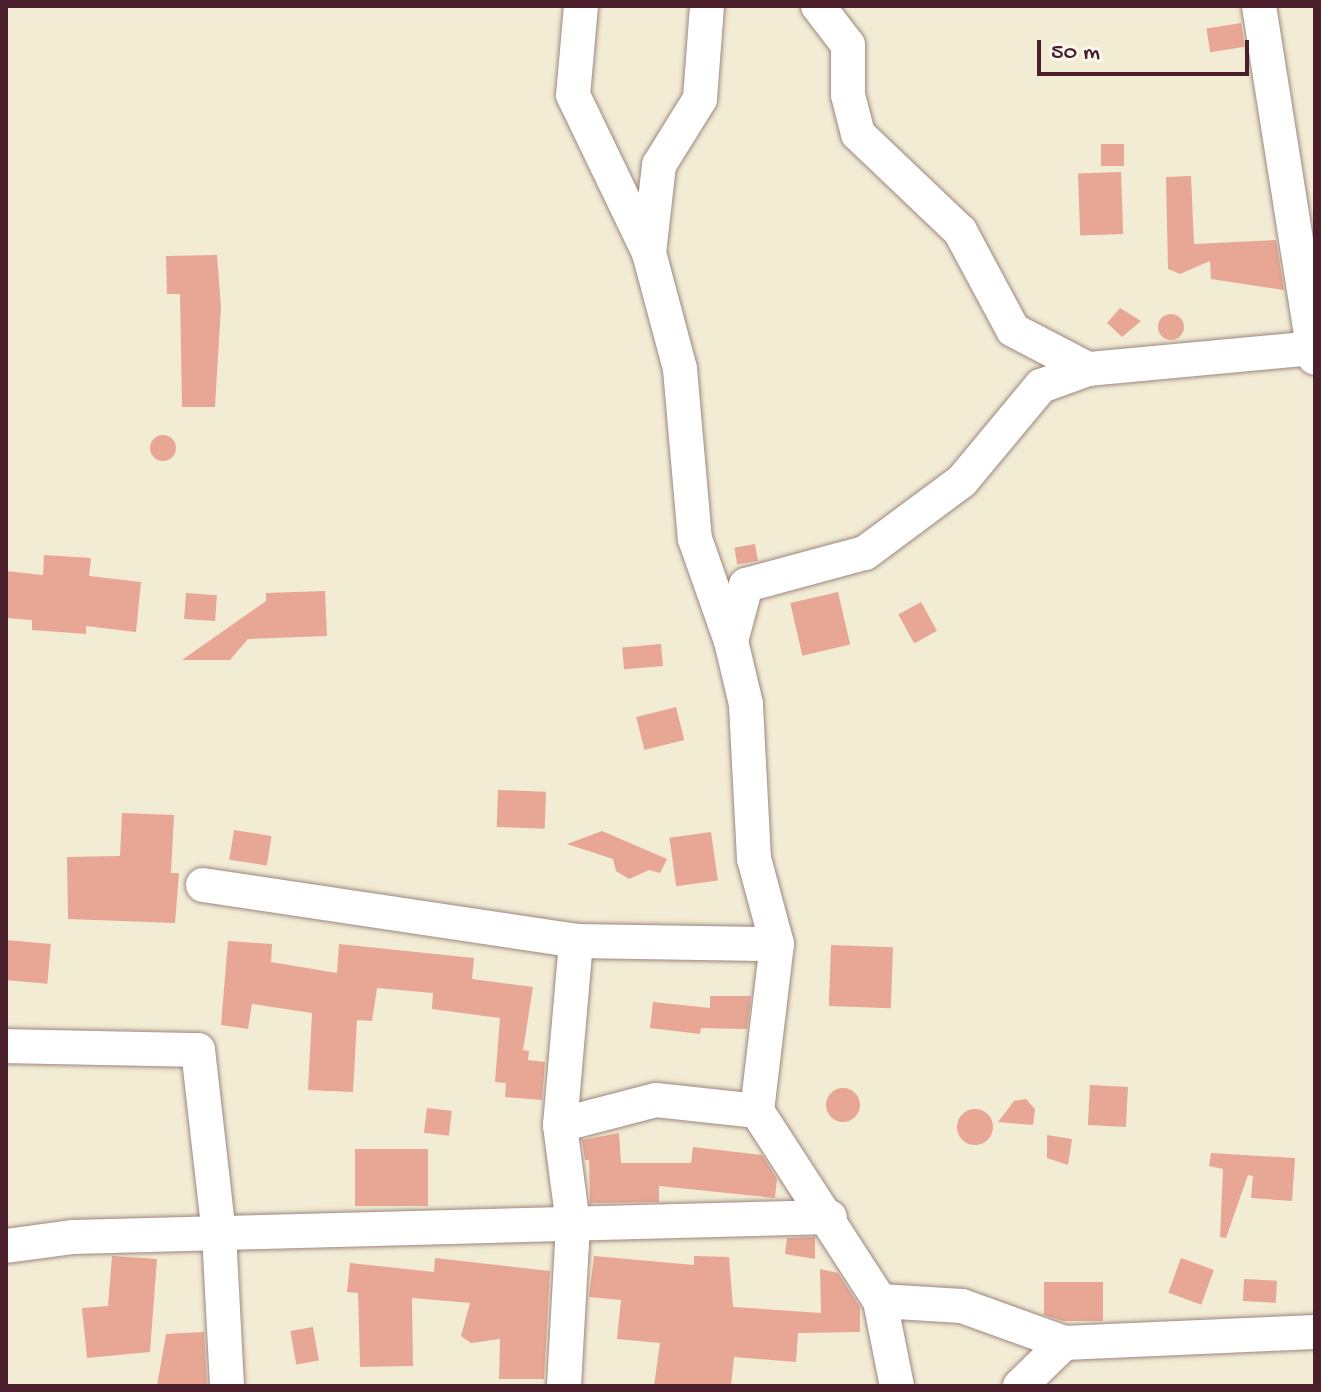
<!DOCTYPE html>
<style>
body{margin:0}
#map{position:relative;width:1321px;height:1392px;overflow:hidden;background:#f2ecd4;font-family:"Gochi Hand",sans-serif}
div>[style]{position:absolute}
.building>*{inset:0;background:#e7a794;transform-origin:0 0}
.round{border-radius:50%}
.roads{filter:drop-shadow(0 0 2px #9e8680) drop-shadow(0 0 2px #9e8680)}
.street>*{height:34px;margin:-17px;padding:0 17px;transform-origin:17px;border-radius:17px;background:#fff}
span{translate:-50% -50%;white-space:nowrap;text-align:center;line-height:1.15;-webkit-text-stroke:6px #fbf7ec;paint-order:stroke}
.frame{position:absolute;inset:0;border:8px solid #4a1f2b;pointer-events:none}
.scale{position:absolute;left:1037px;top:40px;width:212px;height:36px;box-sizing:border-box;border:4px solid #4a1f2b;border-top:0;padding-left:10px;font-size:24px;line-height:28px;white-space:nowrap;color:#4a1f2b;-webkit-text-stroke:6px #fbf7ec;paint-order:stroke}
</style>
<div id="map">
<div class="building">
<div style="left:1241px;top:23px;width:24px;height:35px;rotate:81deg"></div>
<div style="left:1124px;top:144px;width:22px;height:23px;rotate:90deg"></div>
<div style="left:1121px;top:172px;width:62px;height:43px;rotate:88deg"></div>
<div style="clip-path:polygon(1191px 176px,1194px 244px,1276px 240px,1284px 290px,1211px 279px,1210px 261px,1180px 274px,1168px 269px,1166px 177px)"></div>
<div style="clip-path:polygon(217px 255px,221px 307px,215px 407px,182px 407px,180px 294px,167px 294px,166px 256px)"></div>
<div style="clip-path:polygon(1120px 308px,1141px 321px,1122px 337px,1107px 323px)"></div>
<div class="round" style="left:1158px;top:314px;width:26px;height:26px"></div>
<div class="round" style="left:150px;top:435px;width:26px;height:26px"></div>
<div style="left:755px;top:544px;width:17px;height:21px;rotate:80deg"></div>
<div style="clip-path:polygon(44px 555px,91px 558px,89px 576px,141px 582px,136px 632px,86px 626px,86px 634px,32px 630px,32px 620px,6px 618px,6px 571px,43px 575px)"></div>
<div style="clip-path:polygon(325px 591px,327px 636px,248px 639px,230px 660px,182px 660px,266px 601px,266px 593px)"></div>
<div style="left:838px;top:592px;width:54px;height:49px;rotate:77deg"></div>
<div style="left:186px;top:593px;width:31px;height:26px;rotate:4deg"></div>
<div style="left:921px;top:602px;width:33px;height:26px;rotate:61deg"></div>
<div style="left:661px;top:644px;width:22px;height:39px;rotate:85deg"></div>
<div style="left:676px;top:707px;width:34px;height:41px;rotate:76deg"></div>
<div style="left:498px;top:790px;width:48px;height:37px;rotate:2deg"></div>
<div style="clip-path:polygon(122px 813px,174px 815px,171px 873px,179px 873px,175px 923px,68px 919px,67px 857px,120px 856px)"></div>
<div style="left:234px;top:830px;width:38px;height:30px;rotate:9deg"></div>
<div style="clip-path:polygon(602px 831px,667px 859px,660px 873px,649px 870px,629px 879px,616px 871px,613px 859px,567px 844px)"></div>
<div style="left:711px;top:832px;width:49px;height:42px;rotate:82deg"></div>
<div style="left:6px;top:940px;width:45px;height:40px;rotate:5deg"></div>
<div style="clip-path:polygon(228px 941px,272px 944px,271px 962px,337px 973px,339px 944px,474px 958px,472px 979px,533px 987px,523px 1050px,529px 1051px,528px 1060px,545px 1062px,542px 1100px,505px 1097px,506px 1083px,495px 1082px,500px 1018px,432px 1009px,433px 993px,377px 988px,372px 1021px,357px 1020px,353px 1092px,308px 1090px,312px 1013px,252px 1004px,248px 1029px,221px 1025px)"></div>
<div style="left:831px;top:945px;width:62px;height:61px;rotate:2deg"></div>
<div style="clip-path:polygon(710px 996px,751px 996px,747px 1029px,701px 1028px,700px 1034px,650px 1028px,653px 1002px,710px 1008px)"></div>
<div style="left:1090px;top:1085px;width:38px;height:40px;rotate:3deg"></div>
<div class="round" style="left:826px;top:1088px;width:34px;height:34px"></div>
<div style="clip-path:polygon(1026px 1099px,1035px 1109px,1033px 1125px,998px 1122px,1014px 1101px)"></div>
<div style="left:427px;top:1108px;width:25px;height:25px;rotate:7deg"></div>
<div class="round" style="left:957px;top:1109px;width:36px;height:36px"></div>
<div style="clip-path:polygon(619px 1133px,621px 1163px,691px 1163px,693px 1147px,762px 1155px,777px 1179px,775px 1198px,659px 1186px,659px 1202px,590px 1203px,589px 1160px,585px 1160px,582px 1140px)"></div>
<div style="clip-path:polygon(1047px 1135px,1072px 1139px,1068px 1165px,1047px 1158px)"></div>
<div style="left:355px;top:1149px;width:73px;height:57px"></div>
<div style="clip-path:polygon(1211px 1153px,1295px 1158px,1292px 1201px,1251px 1198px,1253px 1176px,1248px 1175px,1226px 1238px,1220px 1237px,1223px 1169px,1209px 1166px)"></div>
<div style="clip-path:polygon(815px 1237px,815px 1259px,785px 1254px,787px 1238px)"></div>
<div style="clip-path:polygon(112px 1256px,157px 1259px,150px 1352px,87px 1358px,82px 1308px,108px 1306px)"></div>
<div style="clip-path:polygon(594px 1256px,694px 1265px,694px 1256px,729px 1257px,733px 1307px,821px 1313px,820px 1269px,838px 1273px,860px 1307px,860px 1332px,798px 1333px,796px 1362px,734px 1357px,731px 1386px,654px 1386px,660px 1343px,617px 1339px,621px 1300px,589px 1297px)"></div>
<div style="clip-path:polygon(435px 1258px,550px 1271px,544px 1379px,499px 1379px,500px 1339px,471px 1343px,461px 1336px,470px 1303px,412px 1298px,413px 1366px,360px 1367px,358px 1293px,347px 1292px,350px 1263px,434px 1272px)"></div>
<div style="left:1181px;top:1258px;width:35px;height:37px;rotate:20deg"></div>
<div style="left:1244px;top:1279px;width:33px;height:22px;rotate:3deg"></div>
<div style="clip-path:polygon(1044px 1282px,1103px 1282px,1103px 1321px,1063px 1321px,1044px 1315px)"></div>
<div style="left:313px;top:1327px;width:34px;height:23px;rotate:80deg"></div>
<div style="clip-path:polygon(204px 1332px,207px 1386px,157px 1386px,166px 1334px)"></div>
</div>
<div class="roads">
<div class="street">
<div style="left:581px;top:6px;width:89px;rotate:95.1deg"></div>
<div style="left:573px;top:95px;width:175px;rotate:64.3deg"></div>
<div style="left:649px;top:253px;width:120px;rotate:75deg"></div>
<div style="left:680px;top:369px;width:171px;rotate:85deg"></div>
<div style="left:695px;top:539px;width:108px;rotate:70.6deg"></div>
<div style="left:818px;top:6px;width:49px;rotate:52.4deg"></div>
<div style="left:848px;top:45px;width:50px;rotate:90deg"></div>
<div style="left:848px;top:95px;width:40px;rotate:75.6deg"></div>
<div style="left:858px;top:134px;width:141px;rotate:43.6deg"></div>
<div style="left:960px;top:231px;width:112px;rotate:61.8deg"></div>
<div style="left:1013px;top:330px;width:85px;rotate:27.5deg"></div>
<div style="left:1088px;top:369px;width:228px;rotate:-5.3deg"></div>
<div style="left:1259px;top:6px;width:356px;rotate:81deg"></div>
<div style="left:649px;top:253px;width:89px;rotate:-83.5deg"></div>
<div style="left:659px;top:165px;width:78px;rotate:-58.2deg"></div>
<div style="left:700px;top:99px;width:93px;rotate:-85.7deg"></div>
<div style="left:203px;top:885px;width:377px;rotate:8.5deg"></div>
<div style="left:576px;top:941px;width:201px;rotate:0.9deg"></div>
<div style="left:6px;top:1046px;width:192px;rotate:1.2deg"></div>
<div style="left:198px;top:1050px;width:184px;rotate:83.5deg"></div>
<div style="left:219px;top:1233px;width:153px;rotate:87deg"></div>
<div style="left:757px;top:1111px;width:168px;rotate:-83.2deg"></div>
<div style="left:777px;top:944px;width:88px;rotate:-105.1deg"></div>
<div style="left:754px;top:859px;width:155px;rotate:-93deg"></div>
<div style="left:746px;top:704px;width:65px;rotate:-103.4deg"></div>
<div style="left:731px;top:641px;width:58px;rotate:-75deg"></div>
<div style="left:746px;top:585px;width:123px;rotate:-15.1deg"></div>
<div style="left:865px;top:553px;width:121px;rotate:-36.6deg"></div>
<div style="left:962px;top:481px;width:124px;rotate:-50.3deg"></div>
<div style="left:1041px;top:386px;width:50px;rotate:-19.9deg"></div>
<div style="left:560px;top:1125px;width:99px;rotate:-14.6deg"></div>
<div style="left:656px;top:1100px;width:102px;rotate:6.2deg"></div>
<div style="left:757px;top:1111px;width:226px;rotate:57.1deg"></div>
<div style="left:880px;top:1301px;width:87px;rotate:78.7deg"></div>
<div style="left:6px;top:1246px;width:68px;rotate:-7.7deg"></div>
<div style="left:73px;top:1237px;width:757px;rotate:-1.51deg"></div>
<div style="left:880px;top:1301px;width:82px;rotate:3.5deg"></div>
<div style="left:962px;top:1306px;width:109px;rotate:19.9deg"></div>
<div style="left:1064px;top:1343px;width:251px;rotate:-2.5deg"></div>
<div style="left:564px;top:1386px;width:162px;rotate:-86.8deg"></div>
<div style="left:573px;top:1224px;width:100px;rotate:-97.5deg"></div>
<div style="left:560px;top:1125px;width:185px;rotate:-85deg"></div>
<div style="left:1020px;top:1386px;width:62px;rotate:-44.3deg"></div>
</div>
</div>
<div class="frame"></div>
<div class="scale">50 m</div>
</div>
